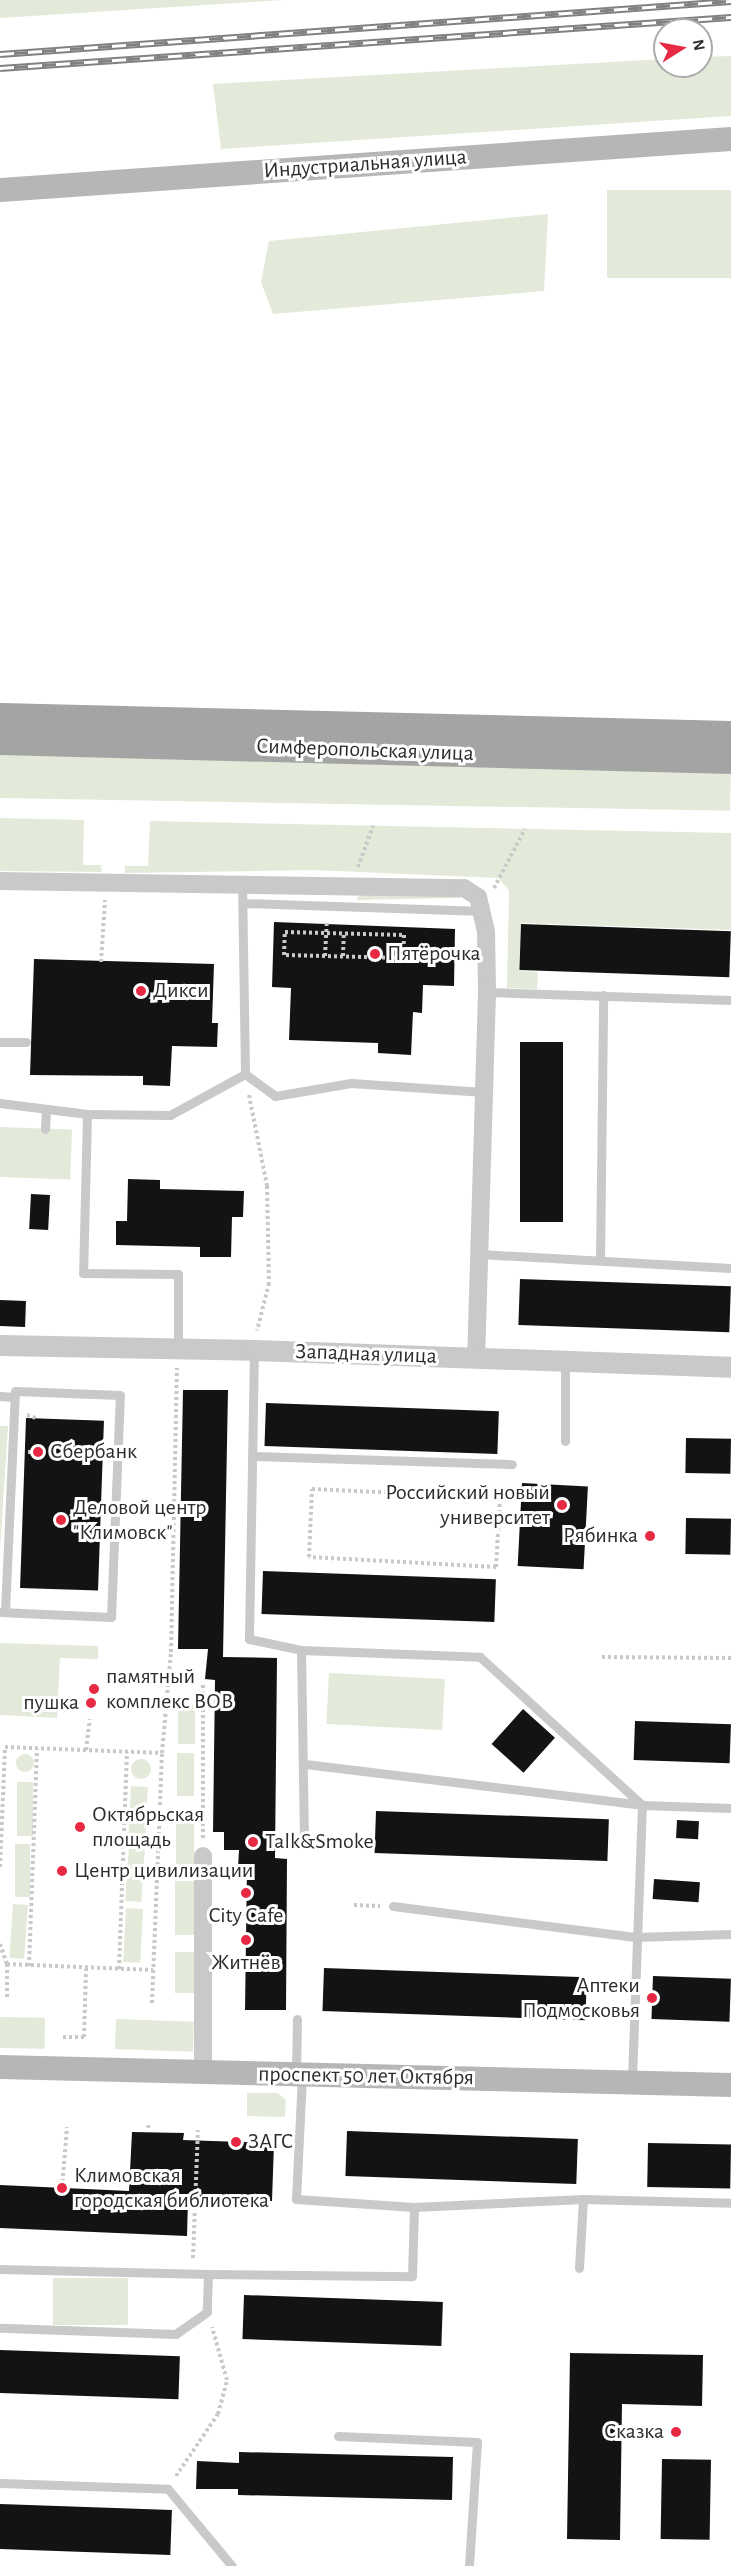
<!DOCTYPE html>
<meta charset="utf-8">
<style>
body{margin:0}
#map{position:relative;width:731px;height:2566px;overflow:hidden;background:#fff;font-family:"Alegreya Sans",sans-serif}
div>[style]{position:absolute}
.green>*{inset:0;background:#e4ead9;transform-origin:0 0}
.round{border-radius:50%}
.building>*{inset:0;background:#131313;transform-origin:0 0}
.path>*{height:4px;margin-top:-2px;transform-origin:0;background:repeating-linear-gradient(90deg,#c9c9c9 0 3px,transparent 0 6px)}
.service>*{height:9px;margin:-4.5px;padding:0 4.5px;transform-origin:4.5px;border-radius:4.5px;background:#c9c9c9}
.minor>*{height:18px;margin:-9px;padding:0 9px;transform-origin:9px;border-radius:9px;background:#c9c9c9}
.tertiary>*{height:21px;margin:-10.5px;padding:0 10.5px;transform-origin:10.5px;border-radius:10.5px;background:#c9c9c9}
.secondary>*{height:24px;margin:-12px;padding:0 12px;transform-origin:12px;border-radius:12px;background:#b6b6b6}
.primary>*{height:27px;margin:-13.5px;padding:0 13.5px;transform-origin:13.5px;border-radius:13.5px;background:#a4a4a4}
.rail>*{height:7px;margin-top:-3.5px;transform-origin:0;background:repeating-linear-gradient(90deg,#fff 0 14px,#818181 0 28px);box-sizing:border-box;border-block:2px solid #818181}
.dots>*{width:16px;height:16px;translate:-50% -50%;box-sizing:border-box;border:3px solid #fff;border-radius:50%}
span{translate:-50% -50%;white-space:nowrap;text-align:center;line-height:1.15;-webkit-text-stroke:6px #fff;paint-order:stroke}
.street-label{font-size:22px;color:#2c2c2c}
.poi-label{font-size:22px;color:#2c2c2c}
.left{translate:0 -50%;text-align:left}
.right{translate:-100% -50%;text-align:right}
.north{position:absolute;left:653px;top:18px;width:60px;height:60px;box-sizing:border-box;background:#fff;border:2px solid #ababab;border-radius:50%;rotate:79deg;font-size:16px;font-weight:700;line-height:24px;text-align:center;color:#2c2c2c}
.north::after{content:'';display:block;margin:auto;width:21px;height:27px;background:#e82944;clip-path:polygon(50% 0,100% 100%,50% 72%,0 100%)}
</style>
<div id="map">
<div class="green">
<div style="clip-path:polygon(0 0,282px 0,0 18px)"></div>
<div style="clip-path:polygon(731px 56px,731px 116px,221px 149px,213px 84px,665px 59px,665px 66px,701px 66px,701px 57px)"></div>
<div style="left:731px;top:190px;width:88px;height:124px;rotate:90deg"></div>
<div style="clip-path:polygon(548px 214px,544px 291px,273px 314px,261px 282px,269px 241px)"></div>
<div style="left:0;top:754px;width:731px;height:44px;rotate:1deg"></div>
<div style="clip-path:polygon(0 818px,84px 820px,83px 865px,101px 865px,102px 872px,0 871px)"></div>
<div style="clip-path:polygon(150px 821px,731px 833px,731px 930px,521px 923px,519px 971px,538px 972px,537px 989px,507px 988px,509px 890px,498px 878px,314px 870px,125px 873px,125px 866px,148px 866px)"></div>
<div style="clip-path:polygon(361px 890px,458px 891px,460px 898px,357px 900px)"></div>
<div style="left:0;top:1127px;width:72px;height:50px;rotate:2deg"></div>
<div style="clip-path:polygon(0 1426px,8px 1426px,0 1551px)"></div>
<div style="clip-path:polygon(0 1643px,98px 1646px,98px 1659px,60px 1658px,57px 1718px,0 1715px)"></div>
<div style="left:329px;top:1673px;width:116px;height:51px;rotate:3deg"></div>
<div style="left:178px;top:1705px;width:17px;height:39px"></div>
<div style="left:177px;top:1753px;width:17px;height:43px"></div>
<div class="round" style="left:16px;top:1754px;width:18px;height:18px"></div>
<div class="round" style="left:131px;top:1759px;width:20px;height:20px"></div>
<div style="left:17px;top:1782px;width:16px;height:54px"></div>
<div style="left:131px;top:1786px;width:17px;height:54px;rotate:3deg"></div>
<div style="left:176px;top:1817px;width:18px;height:54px"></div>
<div style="left:15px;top:1844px;width:15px;height:53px"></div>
<div style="left:129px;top:1847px;width:16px;height:54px;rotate:4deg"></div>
<div style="left:175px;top:1881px;width:20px;height:54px"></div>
<div style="left:13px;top:1904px;width:15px;height:54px;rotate:4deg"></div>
<div style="left:126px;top:1908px;width:17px;height:54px;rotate:3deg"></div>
<div style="left:175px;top:1952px;width:19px;height:41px"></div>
<div style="left:0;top:2017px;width:45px;height:31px;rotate:1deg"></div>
<div style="left:116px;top:2019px;width:78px;height:30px;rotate:2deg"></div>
<div style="clip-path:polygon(247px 2093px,278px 2093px,286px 2100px,285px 2117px,247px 2116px)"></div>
<div style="left:53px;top:2278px;width:75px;height:47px"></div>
</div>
<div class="building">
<div style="clip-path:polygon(274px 922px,455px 929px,454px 986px,423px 985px,422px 1013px,413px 1012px,411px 1055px,378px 1053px,378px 1043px,289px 1040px,291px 988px,272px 987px)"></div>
<div style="left:521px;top:924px;width:210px;height:46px;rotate:2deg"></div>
<div style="clip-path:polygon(34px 959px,214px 964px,212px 1023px,218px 1023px,217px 1047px,172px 1046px,170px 1086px,143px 1085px,143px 1076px,30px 1075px)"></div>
<div style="left:520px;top:1042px;width:43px;height:180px"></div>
<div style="clip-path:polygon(128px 1179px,160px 1180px,160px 1189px,244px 1191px,243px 1217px,232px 1217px,231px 1257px,200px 1257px,200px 1247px,116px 1245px,116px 1221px,127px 1221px)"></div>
<div style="left:31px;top:1194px;width:19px;height:35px;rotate:3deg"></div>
<div style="left:520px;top:1279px;width:211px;height:46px;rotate:2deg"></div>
<div style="left:0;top:1300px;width:26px;height:26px;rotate:2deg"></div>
<div style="clip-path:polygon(183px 1390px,228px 1390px,223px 1657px,277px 1658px,275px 1858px,287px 1859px,286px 2010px,245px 2010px,247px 1868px,238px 1868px,239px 1850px,224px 1850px,224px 1832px,213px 1832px,215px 1680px,205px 1679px,208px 1649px,178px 1649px)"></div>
<div style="left:266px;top:1403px;width:233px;height:43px;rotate:2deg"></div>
<div style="left:26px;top:1418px;width:78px;height:170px;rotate:2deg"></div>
<div style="left:686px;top:1438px;width:45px;height:35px;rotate:1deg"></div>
<div style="left:522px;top:1483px;width:66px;height:83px;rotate:3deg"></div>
<div style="left:686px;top:1518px;width:45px;height:36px;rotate:1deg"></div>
<div style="left:263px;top:1571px;width:233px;height:43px;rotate:2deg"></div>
<div style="left:523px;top:1709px;width:43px;height:47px;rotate:42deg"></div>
<div style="left:635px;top:1721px;width:96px;height:39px;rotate:2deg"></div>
<div style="left:376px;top:1811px;width:233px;height:42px;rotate:2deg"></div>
<div style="left:677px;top:1820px;width:22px;height:18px;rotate:3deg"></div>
<div style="left:654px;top:1879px;width:46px;height:20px;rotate:4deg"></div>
<div style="left:324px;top:1968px;width:263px;height:43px;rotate:2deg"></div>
<div style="left:653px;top:1976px;width:78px;height:43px;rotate:2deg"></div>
<div style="left:347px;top:2131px;width:231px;height:45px;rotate:2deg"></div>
<div style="clip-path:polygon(132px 2132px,184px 2133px,183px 2140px,274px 2143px,272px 2201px,188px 2199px,187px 2236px,0 2228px,0 2185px,129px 2191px)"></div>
<div style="left:648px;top:2143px;width:83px;height:44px;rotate:1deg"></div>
<div style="left:244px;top:2295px;width:199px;height:44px;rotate:2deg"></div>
<div style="left:0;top:2350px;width:180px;height:43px;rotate:2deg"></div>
<div style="clip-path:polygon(570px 2353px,703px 2355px,702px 2406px,622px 2404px,620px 2540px,567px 2539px)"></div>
<div style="clip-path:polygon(239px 2452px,453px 2457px,452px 2500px,238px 2495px,238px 2489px,196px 2489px,197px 2461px,239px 2463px)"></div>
<div style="left:662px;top:2459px;width:49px;height:80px;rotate:1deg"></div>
<div style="left:0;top:2504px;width:172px;height:45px;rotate:2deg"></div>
</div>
<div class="path">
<div style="left:358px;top:867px;width:44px;rotate:-69.9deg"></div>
<div style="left:494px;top:888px;width:67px;rotate:-62.3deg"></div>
<div style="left:285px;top:932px;width:119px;rotate:1.4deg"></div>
<div style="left:404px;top:935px;width:23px;rotate:92deg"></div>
<div style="left:403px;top:958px;width:119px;rotate:-178.6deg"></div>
<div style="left:284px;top:955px;width:23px;rotate:-88deg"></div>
<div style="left:325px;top:956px;width:35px;rotate:-87deg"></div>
<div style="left:343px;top:956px;width:23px;rotate:-88deg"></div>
<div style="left:101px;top:962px;width:62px;rotate:-86.3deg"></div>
<div style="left:249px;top:1095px;width:93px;rotate:78.8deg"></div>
<div style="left:267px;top:1186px;width:97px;rotate:88.8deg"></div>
<div style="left:269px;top:1283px;width:49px;rotate:104deg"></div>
<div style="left:27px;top:1415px;width:9px;rotate:18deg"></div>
<div style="left:28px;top:1452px;width:10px"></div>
<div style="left:312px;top:1489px;width:188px;rotate:2.7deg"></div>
<div style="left:500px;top:1498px;width:69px;rotate:93.3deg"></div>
<div style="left:496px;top:1567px;width:187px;rotate:-176.9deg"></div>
<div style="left:309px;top:1557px;width:68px;rotate:-87.5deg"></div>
<div style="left:602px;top:1657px;width:129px;rotate:0.4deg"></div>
<div style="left:86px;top:1750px;width:31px;rotate:-83deg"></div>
<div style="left:203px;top:1838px;width:155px;rotate:-90deg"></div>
<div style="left:0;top:1867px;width:120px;rotate:-87.6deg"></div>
<div style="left:5px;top:1747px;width:157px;rotate:2.2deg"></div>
<div style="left:354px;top:1905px;width:26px;rotate:2deg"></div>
<div style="left:0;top:1944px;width:21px;rotate:71deg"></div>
<div style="left:7px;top:1964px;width:36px;rotate:90deg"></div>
<div style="left:7px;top:1964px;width:146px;rotate:2.4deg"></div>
<div style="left:29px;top:1966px;width:217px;rotate:-87.9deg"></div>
<div style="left:119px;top:1969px;width:217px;rotate:-87.9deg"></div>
<div style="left:152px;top:2003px;width:250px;rotate:-87.7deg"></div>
<div style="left:162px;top:1753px;width:101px;rotate:-84.9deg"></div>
<div style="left:171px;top:1652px;width:284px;rotate:-88.8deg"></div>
<div style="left:63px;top:2037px;width:21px"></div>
<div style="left:84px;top:2037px;width:68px;rotate:-88.3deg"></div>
<div style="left:148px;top:2125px;width:3px;rotate:72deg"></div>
<div style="left:62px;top:2188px;width:61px;rotate:-85.3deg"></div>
<div style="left:193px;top:2258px;width:128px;rotate:-87.8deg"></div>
<div style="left:176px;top:2476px;width:75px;rotate:-55.9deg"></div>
<div style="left:218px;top:2414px;width:35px;rotate:-75deg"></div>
<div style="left:227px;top:2380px;width:55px;rotate:-105.8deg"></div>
</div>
<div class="service">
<div style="left:242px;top:882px;width:192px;rotate:89.1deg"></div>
<div style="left:245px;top:1074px;width:37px;rotate:36deg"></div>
<div style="left:275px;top:1096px;width:77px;rotate:-9.7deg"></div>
<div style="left:351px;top:1083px;width:133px;rotate:3.9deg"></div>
<div style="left:243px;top:903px;width:240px;rotate:1.9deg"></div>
<div style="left:487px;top:992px;width:244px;rotate:1.9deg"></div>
<div style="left:0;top:1042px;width:26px"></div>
<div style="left:0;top:1103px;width:88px;rotate:7.2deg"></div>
<div style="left:87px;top:1114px;width:83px;rotate:0.7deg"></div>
<div style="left:170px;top:1115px;width:85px;rotate:-28.7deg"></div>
<div style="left:87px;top:1114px;width:159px;rotate:91.4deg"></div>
<div style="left:83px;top:1273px;width:95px;rotate:0.6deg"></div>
<div style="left:178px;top:1274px;width:74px;rotate:90deg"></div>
<div style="left:45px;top:1129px;width:20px;rotate:-87deg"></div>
<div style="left:479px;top:1254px;width:252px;rotate:3.2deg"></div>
<div style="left:600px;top:1259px;width:264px;rotate:-89.3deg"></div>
<div style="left:254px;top:1350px;width:289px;rotate:91deg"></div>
<div style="left:249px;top:1639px;width:53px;rotate:11.9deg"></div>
<div style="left:301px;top:1650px;width:188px;rotate:89.1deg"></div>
<div style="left:0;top:1396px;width:14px;rotate:4deg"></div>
<div style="left:565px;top:1441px;width:79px;rotate:-90deg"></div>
<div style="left:252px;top:1456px;width:260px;rotate:1.8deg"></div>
<div style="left:0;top:1612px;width:111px;rotate:2.6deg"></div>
<div style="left:111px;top:1617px;width:222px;rotate:-87.7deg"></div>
<div style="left:120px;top:1395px;width:105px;rotate:-177.8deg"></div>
<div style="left:15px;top:1391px;width:221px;rotate:92.6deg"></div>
<div style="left:301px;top:1650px;width:179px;rotate:2.2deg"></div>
<div style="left:480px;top:1657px;width:219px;rotate:42.4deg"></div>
<div style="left:642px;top:1805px;width:89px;rotate:1.9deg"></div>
<div style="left:305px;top:1764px;width:339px;rotate:6.9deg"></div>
<div style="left:642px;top:1805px;width:276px;rotate:92.1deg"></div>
<div style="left:393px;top:1906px;width:244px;rotate:7.3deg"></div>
<div style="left:635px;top:1937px;width:96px;rotate:-1.8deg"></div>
<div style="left:296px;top:2074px;width:55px;rotate:-89deg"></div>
<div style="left:302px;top:2076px;width:123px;rotate:92.8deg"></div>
<div style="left:296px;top:2199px;width:118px;rotate:3.9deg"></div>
<div style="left:414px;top:2207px;width:169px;rotate:-2.7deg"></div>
<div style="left:583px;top:2199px;width:148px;rotate:1.5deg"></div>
<div style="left:579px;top:2268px;width:69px;rotate:-86.7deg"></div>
<div style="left:0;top:2269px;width:208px;rotate:1.4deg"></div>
<div style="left:208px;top:2274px;width:38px;rotate:92deg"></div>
<div style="left:207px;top:2312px;width:38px;rotate:145deg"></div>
<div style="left:176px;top:2334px;width:176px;rotate:-178deg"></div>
<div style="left:208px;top:2274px;width:204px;rotate:0.6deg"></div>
<div style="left:412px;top:2276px;width:69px;rotate:-88.3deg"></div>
<div style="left:338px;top:2436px;width:139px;rotate:2.5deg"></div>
<div style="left:477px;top:2442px;width:124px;rotate:93.7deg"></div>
<div style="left:0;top:2483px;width:168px;rotate:2deg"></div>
<div style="left:168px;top:2489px;width:100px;rotate:50.3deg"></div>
</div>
<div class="minor">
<div style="left:0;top:881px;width:464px;rotate:0.9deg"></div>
<div style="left:464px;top:888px;width:17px;rotate:33deg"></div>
<div style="left:478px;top:897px;width:36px;rotate:77deg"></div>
<div style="left:486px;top:932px;width:60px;rotate:89deg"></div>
<div style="left:487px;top:992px;width:366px;rotate:91.7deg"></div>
<div style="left:203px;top:1856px;width:216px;rotate:90deg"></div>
</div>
<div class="tertiary">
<div style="left:0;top:1345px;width:254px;rotate:1.1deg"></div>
<div style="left:254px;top:1350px;width:477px;rotate:2deg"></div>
</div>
<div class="secondary">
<div style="left:0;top:190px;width:733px;rotate:-3.99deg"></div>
<div style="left:0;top:2067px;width:731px;rotate:1.41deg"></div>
</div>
<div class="primary">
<div style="left:0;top:716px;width:731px;rotate:1.41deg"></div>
<div style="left:0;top:741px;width:731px;rotate:1.49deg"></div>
</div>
<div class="rail">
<div style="left:0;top:54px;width:733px;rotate:-4.15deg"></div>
<div style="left:0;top:68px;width:733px;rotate:-3.99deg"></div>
</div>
<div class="dots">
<div style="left:375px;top:954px;background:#e82944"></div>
<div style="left:141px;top:991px;background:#e82944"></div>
<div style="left:38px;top:1452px;background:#e82944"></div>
<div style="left:562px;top:1505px;background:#e82944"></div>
<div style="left:61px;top:1520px;background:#e82944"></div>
<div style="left:650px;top:1536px;background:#e82944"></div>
<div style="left:94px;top:1689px;background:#e82944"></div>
<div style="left:91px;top:1703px;background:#e82944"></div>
<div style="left:80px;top:1827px;background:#e82944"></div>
<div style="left:253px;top:1842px;background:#e82944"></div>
<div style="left:62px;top:1871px;background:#e82944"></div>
<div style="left:246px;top:1893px;background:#e82944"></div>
<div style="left:246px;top:1940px;background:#e82944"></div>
<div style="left:652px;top:1998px;background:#e82944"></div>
<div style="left:236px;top:2142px;background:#e82944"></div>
<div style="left:62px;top:2188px;background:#e82944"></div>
<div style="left:676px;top:2432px;background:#e82944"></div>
</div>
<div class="street-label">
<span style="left:365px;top:164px;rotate:-4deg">Индустриальная улица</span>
<span style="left:365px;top:750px;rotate:2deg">Симферопольская улица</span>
<span style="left:366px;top:1354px;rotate:2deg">Западная улица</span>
<span style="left:366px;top:2076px;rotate:1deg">проспект 50 лет Октября</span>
</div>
<div class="poi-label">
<span class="left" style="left:387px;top:954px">Пятёрочка</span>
<span class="left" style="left:153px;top:991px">Дикси</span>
<span class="left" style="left:50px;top:1452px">Сбербанк</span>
<span class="right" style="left:550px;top:1505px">Российский новый<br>университет</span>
<span class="left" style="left:73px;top:1520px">Деловой центр<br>"Климовск"</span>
<span class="right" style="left:638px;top:1536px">Рябинка</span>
<span class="left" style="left:106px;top:1689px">памятный<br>комплекс ВОВ</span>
<span class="right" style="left:79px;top:1703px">пушка</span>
<span class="left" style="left:92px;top:1827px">Октябрьская<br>площадь</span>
<span class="left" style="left:265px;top:1842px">Talk&amp;Smoke</span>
<span class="left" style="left:74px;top:1871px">Центр цивилизации</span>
<span style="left:246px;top:1916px">City Cafe</span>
<span style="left:246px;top:1963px">Житнёв</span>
<span class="right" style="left:640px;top:1998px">Аптеки<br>Подмосковья</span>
<span class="left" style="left:248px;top:2142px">ЗАГС</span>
<span class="left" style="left:74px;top:2188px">Климовская<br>городская библиотека</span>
<span class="right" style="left:664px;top:2432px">Сказка</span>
</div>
<div class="north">N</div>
</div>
